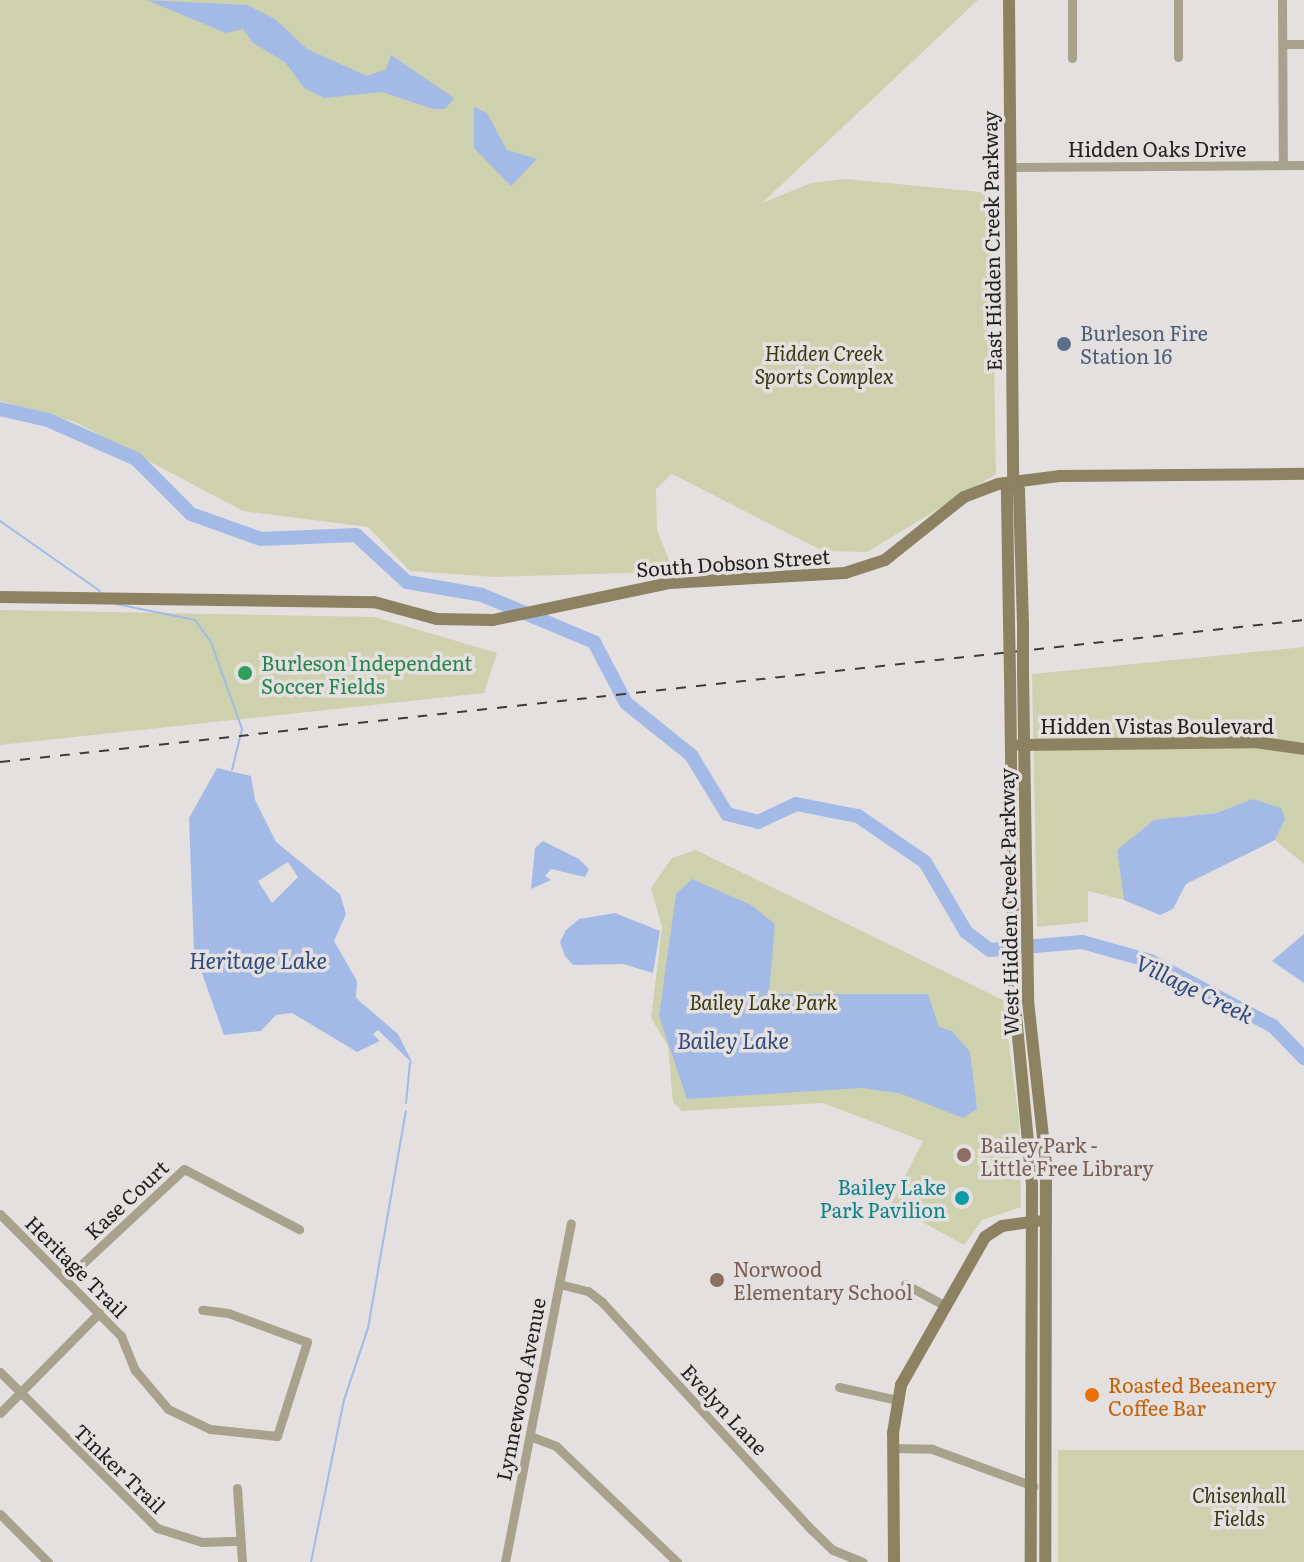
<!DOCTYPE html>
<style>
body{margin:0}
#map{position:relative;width:1304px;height:1562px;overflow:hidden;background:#e4e0df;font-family:Literata,serif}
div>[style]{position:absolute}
.green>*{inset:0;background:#ced1ad;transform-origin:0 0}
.water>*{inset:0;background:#a3bae6}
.stream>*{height:2px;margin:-1px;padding:0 1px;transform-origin:1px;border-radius:1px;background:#a3bae6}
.river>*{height:14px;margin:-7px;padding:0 7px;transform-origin:7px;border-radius:7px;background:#a3bae6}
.street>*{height:9px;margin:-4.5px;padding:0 4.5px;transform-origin:4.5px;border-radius:4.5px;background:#a8a18c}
.secondary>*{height:12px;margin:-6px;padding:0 6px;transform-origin:6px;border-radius:6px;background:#8c8262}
.rail>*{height:2px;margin-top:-1px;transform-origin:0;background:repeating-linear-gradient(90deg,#3c3b3a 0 10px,transparent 0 20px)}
.secondary-bridge>*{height:12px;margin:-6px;padding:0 6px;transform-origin:6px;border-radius:6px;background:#8c8262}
.dots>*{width:22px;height:22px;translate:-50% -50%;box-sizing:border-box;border:4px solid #e4e0df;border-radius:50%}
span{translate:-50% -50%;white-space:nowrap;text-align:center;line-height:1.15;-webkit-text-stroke:7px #e4e0df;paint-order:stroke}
.street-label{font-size:20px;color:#222120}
.service-label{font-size:20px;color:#4e5e75}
.left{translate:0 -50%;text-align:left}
.park-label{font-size:20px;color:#363810;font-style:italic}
.leisure-label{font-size:20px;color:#27864d}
.education-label{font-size:20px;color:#785e54}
.culture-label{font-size:20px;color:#0d838f}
.right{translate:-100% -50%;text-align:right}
.food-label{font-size:20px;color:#c56008}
.water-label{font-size:22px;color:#2e4880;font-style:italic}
</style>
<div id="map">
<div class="green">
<div style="clip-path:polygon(0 0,978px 0,762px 203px,811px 183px,846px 179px,991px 193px,996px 474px,867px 552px,823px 551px,672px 474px,656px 489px,657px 530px,671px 565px,660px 572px,495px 577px,410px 571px,368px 527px,243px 511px,75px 422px,0 401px)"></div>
<div style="clip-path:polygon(0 610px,375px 617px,497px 653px,484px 693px,0 745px)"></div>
<div style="clip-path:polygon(1304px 647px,1304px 864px,1275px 840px,1285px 819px,1254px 799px,1216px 813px,1181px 817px,1117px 850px,1124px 900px,1088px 891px,1088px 922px,1037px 927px,1032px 674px)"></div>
<div style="clip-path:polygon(696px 850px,1003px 1000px,1019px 1120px,1021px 1207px,982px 1220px,964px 1245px,891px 1205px,923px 1141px,823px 1103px,682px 1111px,673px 1102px,668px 1046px,651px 1018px,662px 927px,651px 888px,672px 858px)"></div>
<div style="left:1304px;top:1450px;width:112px;height:246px;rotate:90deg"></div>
</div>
<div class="water">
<div style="clip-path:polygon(147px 0,247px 5px,275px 19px,307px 49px,367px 76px,386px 69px,391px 55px,454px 98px,445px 109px,433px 109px,382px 92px,324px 98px,304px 88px,285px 62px,253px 43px,243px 29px,226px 33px)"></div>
<div style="clip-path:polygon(474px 107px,487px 113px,507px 150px,537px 159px,511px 186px,474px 148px)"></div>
<div style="clip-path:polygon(evenodd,217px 768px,251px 776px,255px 800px,276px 842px,340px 894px,346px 914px,334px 941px,357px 981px,356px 998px,398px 1034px,413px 1064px,378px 1030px,373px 1034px,380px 1041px,357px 1052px,292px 1013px,276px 1015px,261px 1031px,224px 1035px,194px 951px,189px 818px,217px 768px,288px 862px,298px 877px,272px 903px,258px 881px,288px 862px)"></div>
<div style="clip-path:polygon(1253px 799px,1281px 808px,1285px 819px,1275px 840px,1186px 884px,1173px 909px,1160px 915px,1124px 900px,1117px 850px,1154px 820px,1216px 813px)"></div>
<div style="clip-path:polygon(543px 841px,579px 859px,589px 869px,585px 877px,551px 869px,545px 876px,551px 880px,531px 889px,535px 848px)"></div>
<div style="clip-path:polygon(692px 879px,751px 905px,775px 924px,769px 994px,928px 994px,939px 1027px,952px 1031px,970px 1052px,977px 1109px,963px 1118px,899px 1093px,861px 1088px,687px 1099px,659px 1016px,676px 894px)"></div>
<div style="clip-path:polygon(615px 913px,660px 931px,653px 973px,623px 964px,573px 965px,565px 956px,560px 942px,566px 930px,579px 919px)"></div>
<div style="clip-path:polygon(1304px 934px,1304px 983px,1272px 961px)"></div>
</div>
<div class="stream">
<div style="left:0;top:521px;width:122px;rotate:35deg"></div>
<div style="left:116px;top:604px;width:81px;rotate:11.4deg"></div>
<div style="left:195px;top:620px;width:27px;rotate:54deg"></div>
<div style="left:211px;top:642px;width:92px;rotate:70.4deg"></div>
<div style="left:242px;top:729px;width:42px;rotate:103.7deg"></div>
<div style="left:406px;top:1103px;width:41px;rotate:-84.4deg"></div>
<div style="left:311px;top:1562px;width:165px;rotate:-78.5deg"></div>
<div style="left:344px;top:1400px;width:76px;rotate:-71.6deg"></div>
<div style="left:368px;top:1328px;width:220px;rotate:-80.1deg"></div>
</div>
<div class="river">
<div style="left:0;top:409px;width:49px;rotate:12.9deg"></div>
<div style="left:48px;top:420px;width:96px;rotate:23.9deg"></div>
<div style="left:136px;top:459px;width:78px;rotate:45deg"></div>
<div style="left:191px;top:514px;width:74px;rotate:19.7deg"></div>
<div style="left:261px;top:539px;width:95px;rotate:-2.4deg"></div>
<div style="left:356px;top:535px;width:69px;rotate:42.7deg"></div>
<div style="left:407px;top:582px;width:76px;rotate:9.8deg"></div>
<div style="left:482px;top:595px;width:121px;rotate:22.8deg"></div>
<div style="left:594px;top:642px;width:69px;rotate:62.3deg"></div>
<div style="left:626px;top:703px;width:83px;rotate:38.7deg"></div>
<div style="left:691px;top:755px;width:69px;rotate:58.6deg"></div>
<div style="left:727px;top:814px;width:32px;rotate:14deg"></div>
<div style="left:758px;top:822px;width:42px;rotate:-25.3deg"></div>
<div style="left:796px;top:804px;width:63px;rotate:11deg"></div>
<div style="left:858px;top:816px;width:81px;rotate:34.5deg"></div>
<div style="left:925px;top:862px;width:81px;rotate:59.6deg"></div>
<div style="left:966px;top:932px;width:30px;rotate:37deg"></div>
<div style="left:990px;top:950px;width:92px;rotate:-5deg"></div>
<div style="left:1082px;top:942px;width:71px;rotate:15.6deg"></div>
<div style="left:1150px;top:961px;width:139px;rotate:27.9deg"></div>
<div style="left:1273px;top:1026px;width:45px;rotate:45.9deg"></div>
</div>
<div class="street">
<div style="left:1072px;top:0;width:58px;rotate:90deg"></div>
<div style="left:1178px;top:0;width:57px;rotate:90deg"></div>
<div style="left:1282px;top:0;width:165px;rotate:89.7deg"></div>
<div style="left:1283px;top:44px;width:21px"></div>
<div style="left:1010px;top:167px;width:294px;rotate:-0.4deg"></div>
<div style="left:0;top:1214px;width:172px;rotate:45.2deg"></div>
<div style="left:121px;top:1336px;width:37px;rotate:68deg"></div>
<div style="left:135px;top:1370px;width:51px;rotate:49.8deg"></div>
<div style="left:168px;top:1409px;width:47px;rotate:25.5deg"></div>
<div style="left:210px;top:1429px;width:67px;rotate:6deg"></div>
<div style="left:277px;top:1436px;width:99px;rotate:-72.3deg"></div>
<div style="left:307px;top:1342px;width:84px;rotate:-159.8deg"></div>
<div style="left:228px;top:1313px;width:26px;rotate:-173deg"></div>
<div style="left:67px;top:1278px;width:160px;rotate:-43deg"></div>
<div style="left:184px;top:1169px;width:130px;rotate:27.6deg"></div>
<div style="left:559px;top:1284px;width:30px;rotate:14deg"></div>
<div style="left:588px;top:1291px;width:18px;rotate:38deg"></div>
<div style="left:602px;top:1302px;width:310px;rotate:47.4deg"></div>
<div style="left:812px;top:1530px;width:29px;rotate:44deg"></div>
<div style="left:833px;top:1550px;width:32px;rotate:22deg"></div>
<div style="left:905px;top:1284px;width:42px;rotate:28.4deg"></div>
<div style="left:0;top:1372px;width:221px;rotate:44.8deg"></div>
<div style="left:157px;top:1528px;width:47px;rotate:17.3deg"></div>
<div style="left:202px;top:1542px;width:37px;rotate:-2deg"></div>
<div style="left:839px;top:1387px;width:59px;rotate:12.6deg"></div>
<div style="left:0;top:1413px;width:141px;rotate:-45.3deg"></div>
<div style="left:530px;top:1436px;width:28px;rotate:21deg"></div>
<div style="left:556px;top:1446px;width:168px;rotate:43.8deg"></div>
<div style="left:893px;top:1448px;width:39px;rotate:1deg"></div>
<div style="left:932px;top:1449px;width:108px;rotate:20.1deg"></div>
<div style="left:237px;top:1488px;width:74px;rotate:86.1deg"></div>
<div style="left:0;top:1514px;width:68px;rotate:45deg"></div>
<div style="left:505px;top:1562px;width:345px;rotate:-79deg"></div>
</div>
<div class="secondary">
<div style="left:1009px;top:0;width:481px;rotate:89.5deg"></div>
<div style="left:1013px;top:481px;width:11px;rotate:56deg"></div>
<div style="left:1019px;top:490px;width:135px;rotate:88.3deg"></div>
<div style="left:0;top:597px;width:374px;rotate:0.8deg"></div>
<div style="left:374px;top:602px;width:65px;rotate:15.1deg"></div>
<div style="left:437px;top:619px;width:56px;rotate:1deg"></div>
<div style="left:493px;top:620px;width:181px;rotate:-11.8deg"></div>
<div style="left:670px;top:583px;width:175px;rotate:-3.3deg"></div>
<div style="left:845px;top:573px;width:42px;rotate:-18deg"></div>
<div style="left:885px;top:560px;width:101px;rotate:-38.6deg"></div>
<div style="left:964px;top:497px;width:36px;rotate:-21deg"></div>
<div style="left:998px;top:484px;width:63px;rotate:-7.4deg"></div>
<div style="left:1060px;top:476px;width:244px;rotate:-0.5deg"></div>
<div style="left:1009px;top:623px;width:133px;rotate:-90.9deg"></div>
<div style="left:1007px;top:490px;width:11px;rotate:-56deg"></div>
<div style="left:1023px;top:672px;width:329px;rotate:89.1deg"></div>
<div style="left:1028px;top:1001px;width:163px;rotate:83.7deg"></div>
<div style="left:1046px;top:1163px;width:399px;rotate:90.1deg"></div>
<div style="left:1010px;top:674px;width:320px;rotate:89.3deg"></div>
<div style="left:1014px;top:994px;width:191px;rotate:84.6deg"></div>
<div style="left:1032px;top:1184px;width:378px;rotate:90.2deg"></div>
<div style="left:1020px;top:745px;width:235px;rotate:-0.7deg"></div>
<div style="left:1255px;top:742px;width:49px;rotate:8.1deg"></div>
<div style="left:894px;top:1562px;width:129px;rotate:-90.4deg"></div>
<div style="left:893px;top:1433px;width:49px;rotate:-80.5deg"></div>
<div style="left:901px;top:1385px;width:170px;rotate:-60.4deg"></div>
<div style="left:985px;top:1237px;width:20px;rotate:-33deg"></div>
<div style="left:1002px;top:1226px;width:35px;rotate:-8deg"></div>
</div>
<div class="rail">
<div style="left:0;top:762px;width:1312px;rotate:-6.21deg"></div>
</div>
<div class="secondary-bridge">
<div style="left:1009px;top:623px;width:51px;rotate:88.9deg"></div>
<div style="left:1023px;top:625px;width:47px;rotate:90deg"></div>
</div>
<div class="dots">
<div style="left:1064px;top:344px;background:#5c6f8a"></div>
<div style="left:245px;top:673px;background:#2e9e5b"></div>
<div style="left:964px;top:1155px;background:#8d6e63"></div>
<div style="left:962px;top:1198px;background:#0f9aa8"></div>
<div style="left:717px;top:1280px;background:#8d6e63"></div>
<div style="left:1092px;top:1395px;background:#e8710a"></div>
</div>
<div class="street-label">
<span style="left:1157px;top:148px">Hidden Oaks Drive</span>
<span style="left:991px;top:241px;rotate:-91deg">East Hidden Creek Parkway</span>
<span style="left:733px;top:562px;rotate:-4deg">South Dobson Street</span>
<span style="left:1157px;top:725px">Hidden Vistas Boulevard</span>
<span style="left:1008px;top:902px;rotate:-91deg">West Hidden Creek Parkway</span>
<span style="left:126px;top:1199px;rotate:-43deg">Kase Court</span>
<span style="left:77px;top:1266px;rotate:45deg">Heritage Trail</span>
<span style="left:520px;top:1389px;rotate:-79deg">Lynnewood Avenue</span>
<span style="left:725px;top:1409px;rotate:47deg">Evelyn Lane</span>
<span style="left:120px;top:1468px;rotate:44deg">Tinker Trail</span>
</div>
<div class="service-label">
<span class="left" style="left:1080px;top:344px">Burleson Fire<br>Station 16</span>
</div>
<div class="park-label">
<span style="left:824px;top:364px">Hidden Creek<br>Sports Complex</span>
<span style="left:763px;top:1001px">Bailey Lake Park</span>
<span style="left:1239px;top:1506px">Chisenhall<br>Fields</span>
</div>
<div class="leisure-label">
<span class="left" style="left:261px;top:674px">Burleson Independent<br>Soccer Fields</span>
</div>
<div class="education-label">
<span class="left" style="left:980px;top:1156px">Bailey Park -<br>Little Free Library</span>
<span class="left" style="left:733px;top:1280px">Norwood<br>Elementary School</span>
</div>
<div class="culture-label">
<span class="right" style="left:946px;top:1198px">Bailey Lake<br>Park Pavilion</span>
</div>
<div class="food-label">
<span class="left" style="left:1108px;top:1396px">Roasted Beeanery<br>Coffee Bar</span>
</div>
<div class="water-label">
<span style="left:258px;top:960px">Heritage Lake</span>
<span style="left:1195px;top:988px;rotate:26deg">Village Creek</span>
<span style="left:733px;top:1040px">Bailey Lake</span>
</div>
</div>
